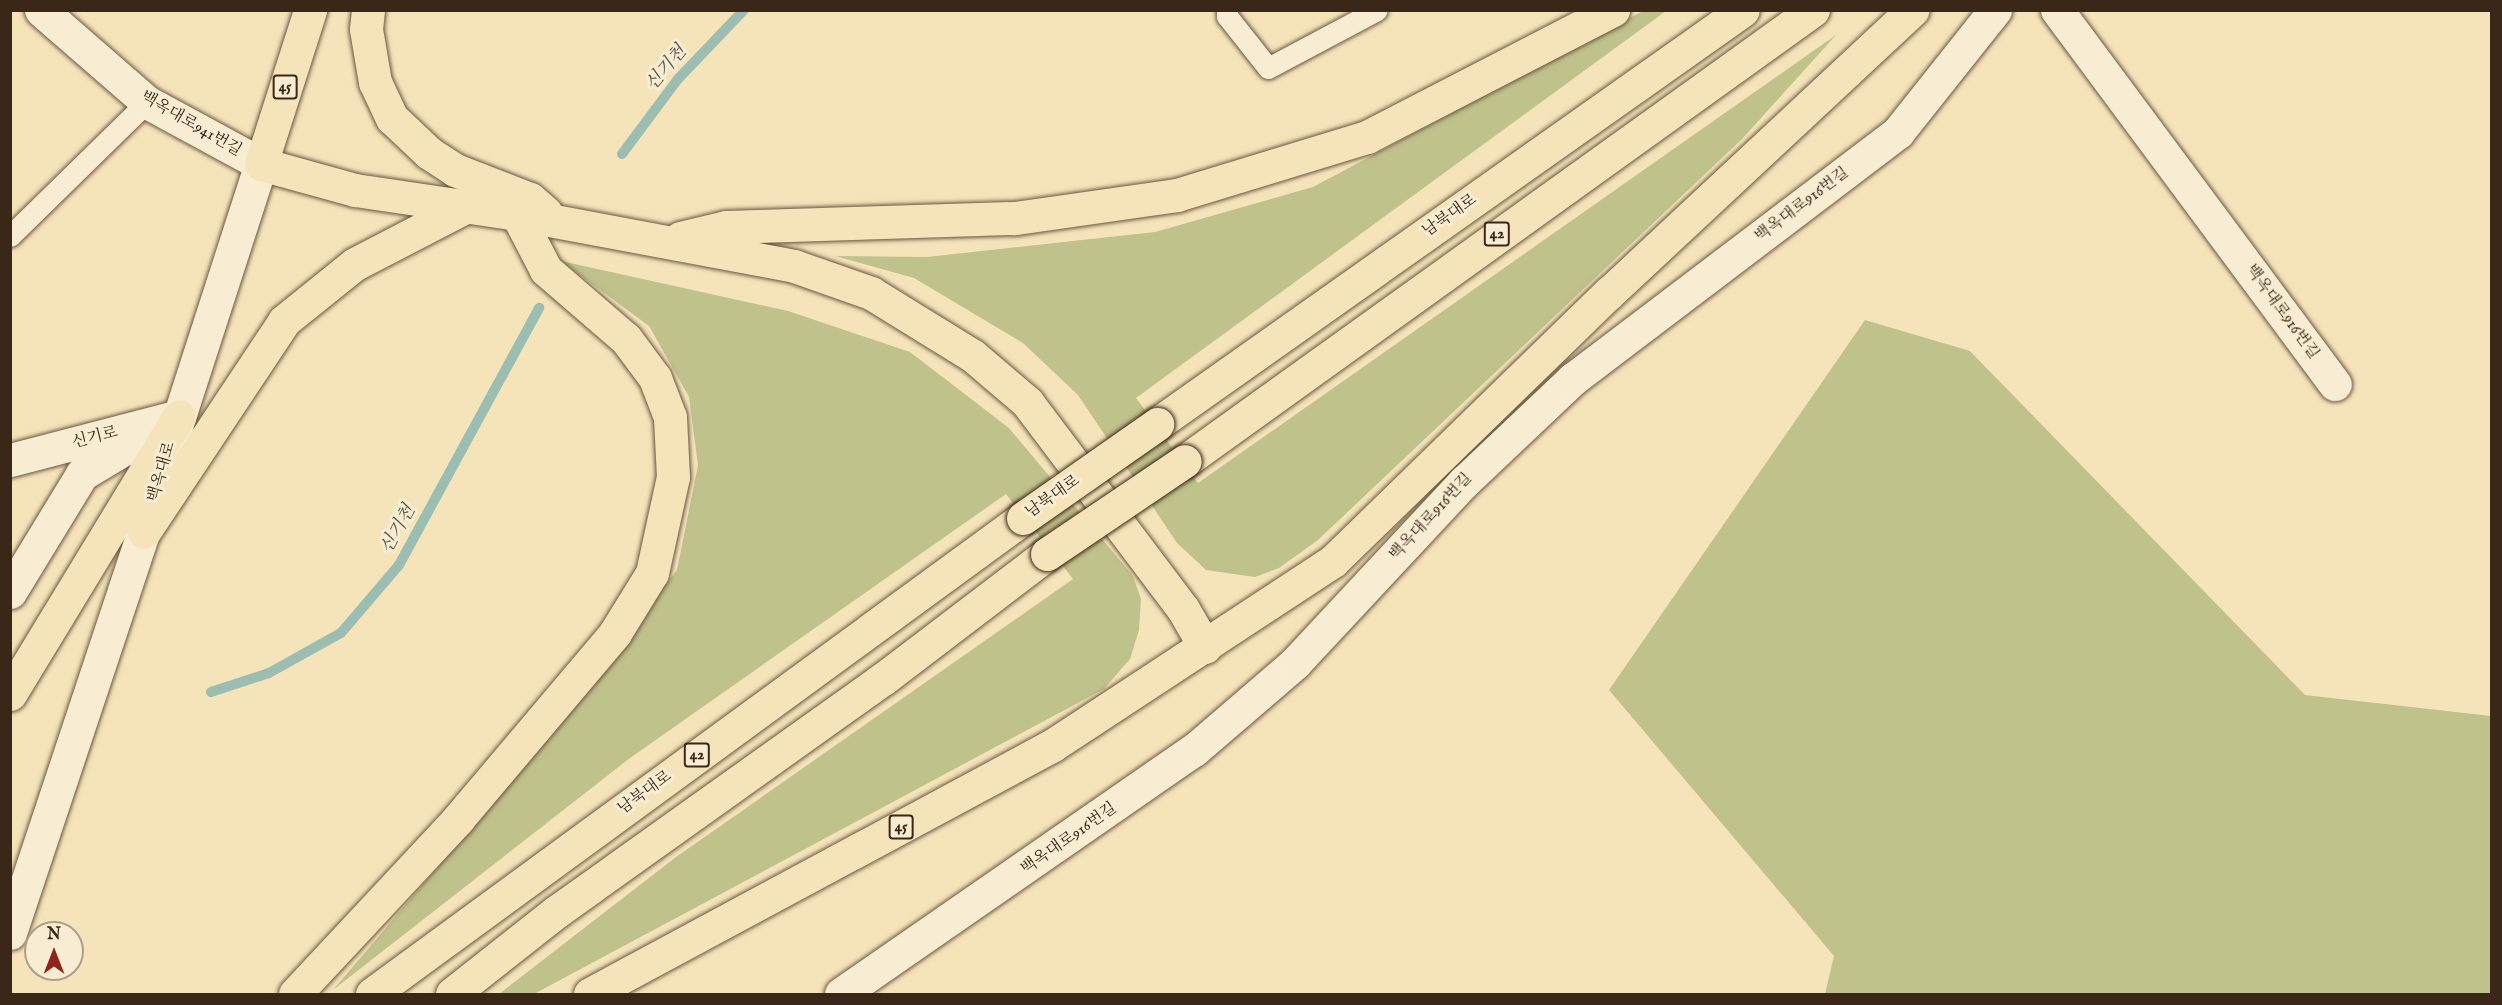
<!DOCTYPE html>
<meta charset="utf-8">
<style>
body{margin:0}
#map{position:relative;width:2502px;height:1005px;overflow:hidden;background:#f5e4ba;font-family:"IM FELL English","Noto Serif KR",serif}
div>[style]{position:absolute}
.green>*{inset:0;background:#c0c28c}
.stream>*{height:10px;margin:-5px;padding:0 5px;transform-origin:5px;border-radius:5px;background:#9cbeb2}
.roads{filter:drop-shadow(0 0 2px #6a5640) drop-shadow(0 0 2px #6a5640)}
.service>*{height:21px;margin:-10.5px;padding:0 10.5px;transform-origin:10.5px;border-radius:10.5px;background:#f8edd2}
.minor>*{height:33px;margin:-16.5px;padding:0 16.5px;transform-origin:16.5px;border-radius:16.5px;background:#f8edd2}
.tertiary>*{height:33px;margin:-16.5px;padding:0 16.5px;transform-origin:16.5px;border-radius:16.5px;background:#f8edd2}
.primary>*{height:33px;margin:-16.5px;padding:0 16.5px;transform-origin:16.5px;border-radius:16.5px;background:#f5e4ba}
.trunk>*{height:33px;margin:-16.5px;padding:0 16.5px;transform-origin:16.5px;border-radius:16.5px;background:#f5e4ba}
.bridges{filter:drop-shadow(0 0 2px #3b2717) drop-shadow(0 0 2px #3b2717)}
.trunk-bridge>*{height:33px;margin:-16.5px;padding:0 16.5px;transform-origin:16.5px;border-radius:16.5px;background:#f5e4ba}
span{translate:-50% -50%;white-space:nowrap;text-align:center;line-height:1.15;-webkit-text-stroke:6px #f8edd2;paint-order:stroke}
.shield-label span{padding:2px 4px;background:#f8edd2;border:2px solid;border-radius:4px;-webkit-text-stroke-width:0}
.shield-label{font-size:15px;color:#3b2717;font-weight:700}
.street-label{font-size:16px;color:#3b2717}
.water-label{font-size:18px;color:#585446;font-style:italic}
.frame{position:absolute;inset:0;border:12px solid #3b2717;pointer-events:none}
.north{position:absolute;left:24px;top:921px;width:60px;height:60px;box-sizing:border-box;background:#f8edd2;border:2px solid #ac9e87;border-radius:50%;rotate:0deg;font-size:16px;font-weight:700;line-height:24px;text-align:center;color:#3b2717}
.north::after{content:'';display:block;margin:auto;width:21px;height:27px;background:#8f2418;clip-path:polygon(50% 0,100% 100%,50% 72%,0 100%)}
</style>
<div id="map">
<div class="green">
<div style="clip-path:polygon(1643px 11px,1666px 11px,1136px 398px,1198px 483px,1836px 35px,1742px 139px,1318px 540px,1279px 568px,1255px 577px,1206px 570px,1177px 543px,1078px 395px,1023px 343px,914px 278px,835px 256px,927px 257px,1155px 232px,1313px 187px)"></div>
<div style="clip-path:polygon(561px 261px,788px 311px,910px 352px,1009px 428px,1133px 576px,1141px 599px,1139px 630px,1130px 659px,1104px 689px,534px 994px,499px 994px,676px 857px,1073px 579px,1006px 494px,630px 758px,333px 990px,540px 747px,677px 570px,698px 465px,689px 397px,649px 326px)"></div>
<div style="clip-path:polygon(1865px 320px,1970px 351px,2305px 695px,2491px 716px,2491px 994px,1825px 994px,1834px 956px,1609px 690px)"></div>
</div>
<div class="stream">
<div style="left:622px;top:154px;width:94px;rotate:-53.3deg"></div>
<div style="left:678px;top:79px;width:95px;rotate:-46.3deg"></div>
<div style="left:211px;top:692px;width:61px;rotate:-18.1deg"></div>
<div style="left:269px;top:673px;width:82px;rotate:-29.1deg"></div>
<div style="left:341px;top:633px;width:89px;rotate:-49.5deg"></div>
<div style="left:399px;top:565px;width:293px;rotate:-61.4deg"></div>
</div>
<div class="roads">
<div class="service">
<div style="left:1227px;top:10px;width:6px;rotate:90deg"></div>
<div style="left:1227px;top:16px;width:66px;rotate:51.7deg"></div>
<div style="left:1268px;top:68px;width:123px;rotate:-28deg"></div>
<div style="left:10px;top:236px;width:192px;rotate:-44.4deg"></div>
</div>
<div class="minor">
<div style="left:41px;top:10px;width:140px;rotate:41deg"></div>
<div style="left:147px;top:102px;width:130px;rotate:28.5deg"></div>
<div style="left:2057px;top:10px;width:466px;rotate:53.4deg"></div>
<div style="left:10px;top:592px;width:138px;rotate:-58.6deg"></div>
<div style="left:82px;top:474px;width:99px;rotate:-31deg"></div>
<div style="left:841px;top:994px;width:429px;rotate:-34.7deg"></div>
<div style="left:1194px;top:750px;width:133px;rotate:-40.7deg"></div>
<div style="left:1295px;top:663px;width:248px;rotate:-47deg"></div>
<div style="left:1464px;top:482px;width:150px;rotate:-43.4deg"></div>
<div style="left:1573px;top:379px;width:408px;rotate:-37.2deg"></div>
<div style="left:1898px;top:132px;width:156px;rotate:-51.5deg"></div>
</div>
<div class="tertiary">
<div style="left:170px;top:445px;width:295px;rotate:-72.1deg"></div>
<div style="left:10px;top:460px;width:175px;rotate:-14.6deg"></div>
<div style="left:10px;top:933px;width:450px;rotate:-71.6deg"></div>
</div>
<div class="primary">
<div style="left:261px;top:164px;width:162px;rotate:-72.3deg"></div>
</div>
<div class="trunk">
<div style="left:368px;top:10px;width:19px;rotate:96deg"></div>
<div style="left:366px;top:29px;width:54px;rotate:80.4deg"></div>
<div style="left:375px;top:82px;width:40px;rotate:65deg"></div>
<div style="left:392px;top:118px;width:51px;rotate:43.4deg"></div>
<div style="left:429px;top:153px;width:31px;rotate:33deg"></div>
<div style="left:455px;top:170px;width:80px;rotate:21.1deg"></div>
<div style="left:530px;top:199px;width:21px;rotate:41deg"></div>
<div style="left:261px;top:164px;width:98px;rotate:15.5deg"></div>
<div style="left:355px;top:190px;width:164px;rotate:8.4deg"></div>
<div style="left:517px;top:214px;width:282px;rotate:10.6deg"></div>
<div style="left:794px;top:266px;width:82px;rotate:19.3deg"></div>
<div style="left:871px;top:293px;width:120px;rotate:31.7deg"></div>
<div style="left:973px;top:356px;width:71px;rotate:40.4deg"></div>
<div style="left:1027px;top:402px;width:259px;rotate:53deg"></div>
<div style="left:1183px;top:609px;width:44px;rotate:59.9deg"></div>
<div style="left:680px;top:238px;width:47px;rotate:-13.4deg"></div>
<div style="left:726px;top:227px;width:289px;rotate:-1.8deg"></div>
<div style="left:1015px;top:218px;width:164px;rotate:-8.1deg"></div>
<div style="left:1177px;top:195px;width:199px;rotate:-17deg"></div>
<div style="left:1367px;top:137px;width:277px;rotate:-27.3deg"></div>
<div style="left:1157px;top:424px;width:717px;rotate:-35.24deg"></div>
<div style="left:1185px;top:461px;width:773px;rotate:-35.68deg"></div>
<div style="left:144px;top:532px;width:253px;rotate:-56.4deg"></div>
<div style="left:284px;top:321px;width:91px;rotate:-38.8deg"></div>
<div style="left:355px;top:264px;width:126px;rotate:-27.4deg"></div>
<div style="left:10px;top:694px;width:325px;rotate:-58.7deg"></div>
<div style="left:295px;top:994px;width:239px;rotate:-47deg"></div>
<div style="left:458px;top:819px;width:243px;rotate:-49.8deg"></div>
<div style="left:615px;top:633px;width:70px;rotate:-58.3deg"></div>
<div style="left:652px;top:573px;width:98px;rotate:-77.7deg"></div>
<div style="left:673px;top:477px;width:60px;rotate:-92.9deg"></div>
<div style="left:670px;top:417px;width:42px;rotate:-111deg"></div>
<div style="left:655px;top:378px;width:49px;rotate:-126.6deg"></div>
<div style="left:626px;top:339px;width:106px;rotate:-139.2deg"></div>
<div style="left:546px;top:270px;width:63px;rotate:-117.4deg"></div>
<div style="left:372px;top:994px;width:806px;rotate:-36.17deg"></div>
<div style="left:452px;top:994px;width:132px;rotate:-38.3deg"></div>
<div style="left:556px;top:912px;width:402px;rotate:-35.5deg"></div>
<div style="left:883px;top:679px;width:206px;rotate:-37.3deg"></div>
<div style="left:590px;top:994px;width:526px;rotate:-28.27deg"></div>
<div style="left:1053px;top:745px;width:335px;rotate:-33.3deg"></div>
<div style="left:1333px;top:561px;width:385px;rotate:-44.2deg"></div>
<div style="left:1609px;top:293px;width:415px;rotate:-43deg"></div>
</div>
</div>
<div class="bridges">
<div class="trunk-bridge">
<div style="left:1023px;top:518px;width:164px;rotate:-35deg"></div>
<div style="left:1047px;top:554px;width:166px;rotate:-34deg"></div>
</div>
</div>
<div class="shield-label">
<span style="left:285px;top:87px">45</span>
<span style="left:1497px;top:234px">42</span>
<span style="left:697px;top:755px">42</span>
<span style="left:901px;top:827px">45</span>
</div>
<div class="street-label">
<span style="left:191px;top:124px;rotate:30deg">백옥대로941번길</span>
<span style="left:1802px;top:205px;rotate:-37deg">백옥대로916번길</span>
<span style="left:1450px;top:216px;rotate:-35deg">남북대로</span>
<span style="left:2282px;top:312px;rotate:54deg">백옥대로916번길</span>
<span style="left:95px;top:438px;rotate:-14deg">신기로</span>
<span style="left:162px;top:472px;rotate:-74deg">백옥대로</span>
<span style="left:1053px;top:497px;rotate:-35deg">남북대로</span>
<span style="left:1431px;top:517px;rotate:-47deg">백옥대로916번길</span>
<span style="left:645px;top:793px;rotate:-36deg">남북대로</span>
<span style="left:1069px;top:839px;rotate:-35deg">백옥대로916번길</span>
</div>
<div class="water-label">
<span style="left:667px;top:69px;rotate:-50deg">신기천</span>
<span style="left:399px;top:530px;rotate:-61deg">신기천</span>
</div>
<div class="frame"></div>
<div class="north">N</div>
</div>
